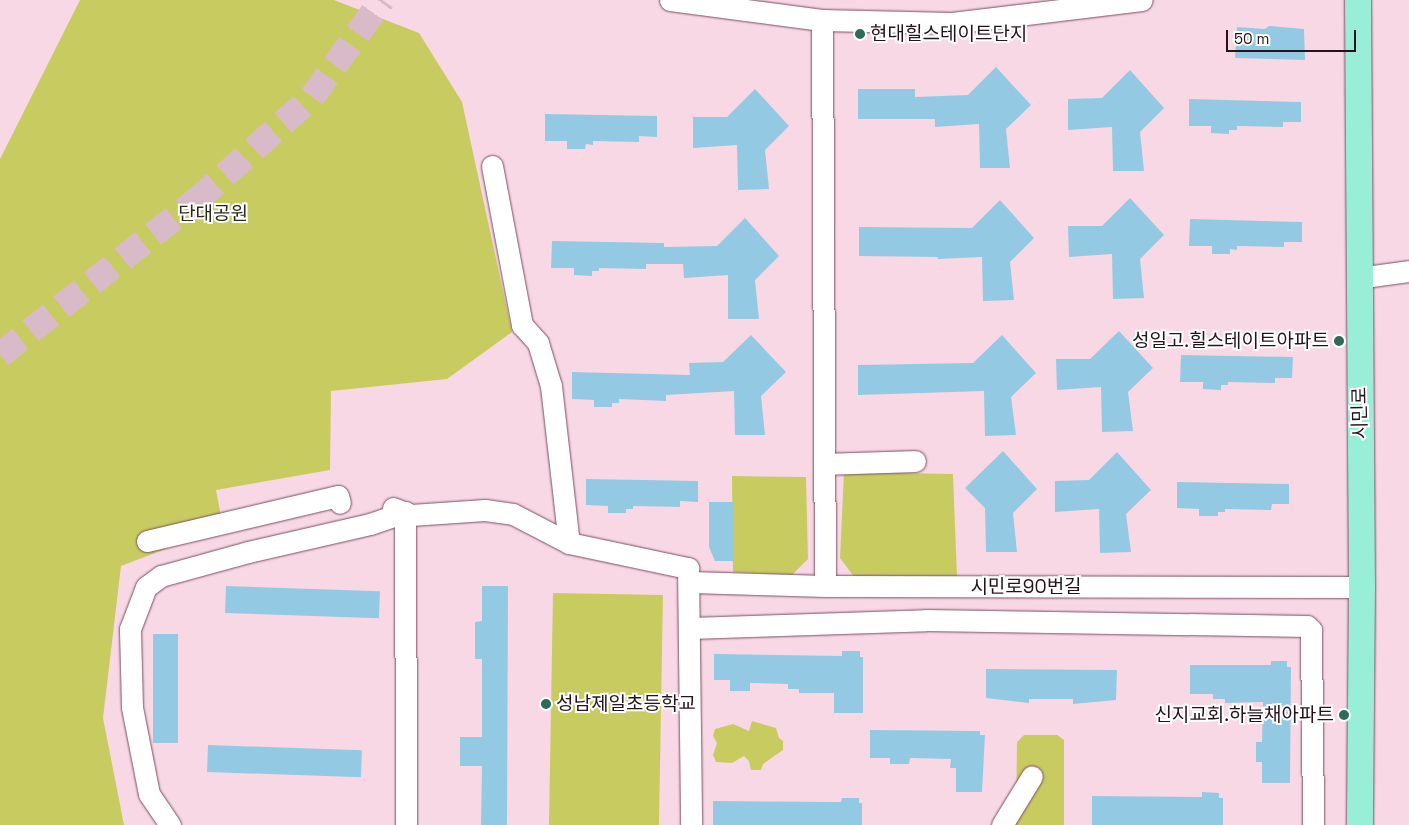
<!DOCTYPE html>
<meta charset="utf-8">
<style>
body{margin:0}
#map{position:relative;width:1409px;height:825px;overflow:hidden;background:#f9d8e6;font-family:"Space Grotesk","Noto Sans KR",sans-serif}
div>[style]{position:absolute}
.green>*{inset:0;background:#c8cc60;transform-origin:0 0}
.building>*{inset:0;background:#94c9e3;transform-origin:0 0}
.major-tunnel>*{height:26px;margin-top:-13px;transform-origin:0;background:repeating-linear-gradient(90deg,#d9bac8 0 26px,transparent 0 39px)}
.roads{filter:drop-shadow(0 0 1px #7b4e62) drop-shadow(0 0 1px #7b4e62)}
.minor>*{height:21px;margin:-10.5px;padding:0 10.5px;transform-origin:10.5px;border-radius:10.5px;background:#fff}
.major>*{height:26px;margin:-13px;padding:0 13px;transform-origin:13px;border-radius:13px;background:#98eed6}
.dots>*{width:14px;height:14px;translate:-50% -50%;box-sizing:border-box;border:2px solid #fff;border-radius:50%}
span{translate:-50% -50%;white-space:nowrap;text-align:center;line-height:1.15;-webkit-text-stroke:4px #fff;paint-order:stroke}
.poi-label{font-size:19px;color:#25131b}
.left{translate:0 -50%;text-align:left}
.right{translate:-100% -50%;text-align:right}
.park-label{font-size:19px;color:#2b2c18}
.street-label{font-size:19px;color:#25131b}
.scale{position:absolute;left:1226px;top:30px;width:130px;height:22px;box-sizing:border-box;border:2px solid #25131b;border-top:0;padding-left:6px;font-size:15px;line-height:18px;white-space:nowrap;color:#25131b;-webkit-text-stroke:4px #fff;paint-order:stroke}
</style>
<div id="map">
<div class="green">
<div style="clip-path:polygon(80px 0,334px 0,419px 33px,462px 102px,512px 332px,447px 379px,331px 391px,330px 470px,216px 490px,223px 527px,121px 566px,103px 718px,124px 825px,0 825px,0 159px)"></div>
<div style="clip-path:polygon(844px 472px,953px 474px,957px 577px,855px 578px,840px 558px)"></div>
<div style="clip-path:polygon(732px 476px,806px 477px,808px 559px,792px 575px,733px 572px)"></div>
<div style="left:553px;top:593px;width:110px;height:232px;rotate:1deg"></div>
<div style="clip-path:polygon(752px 721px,776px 728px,779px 738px,783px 741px,783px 750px,763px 764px,761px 770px,751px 770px,749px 761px,744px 756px,732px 763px,716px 762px,713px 755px,717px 743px,713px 736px,715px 729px,733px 724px,749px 731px)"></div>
<div style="clip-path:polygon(1024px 735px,1057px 735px,1064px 740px,1064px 825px,1016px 825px,1017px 742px)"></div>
</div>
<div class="building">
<div style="clip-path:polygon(1269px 26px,1304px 29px,1305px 60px,1235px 58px,1237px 27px,1265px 29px)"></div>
<div style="clip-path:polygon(996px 67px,1031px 105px,1006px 129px,1010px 168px,980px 168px,979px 124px,935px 127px,935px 119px,858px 119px,858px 89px,915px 89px,915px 97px,968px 95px)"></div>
<div style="clip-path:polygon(1130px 70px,1164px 108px,1140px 132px,1144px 171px,1113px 171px,1112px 127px,1068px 130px,1068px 99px,1102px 98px)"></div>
<div style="clip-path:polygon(755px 89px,789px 126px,765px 150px,769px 189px,738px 190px,737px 145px,693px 148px,693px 117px,727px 117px)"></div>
<div style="clip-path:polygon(1189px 99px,1301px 102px,1301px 122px,1283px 122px,1283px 127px,1237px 126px,1237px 130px,1229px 130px,1229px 134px,1211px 133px,1211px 126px,1189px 126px)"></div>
<div style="clip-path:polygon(545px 114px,657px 116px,657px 137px,639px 136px,639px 142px,593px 141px,593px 145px,586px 144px,585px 149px,567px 149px,567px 141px,545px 141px)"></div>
<div style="clip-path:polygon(1130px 198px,1164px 235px,1140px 259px,1144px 298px,1113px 299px,1112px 254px,1069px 257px,1068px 226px,1102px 226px)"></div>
<div style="clip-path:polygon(1000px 200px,1034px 238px,1010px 262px,1014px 300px,983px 301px,982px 257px,938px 259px,938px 257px,859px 256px,859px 227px,972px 228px)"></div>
<div style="clip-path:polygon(745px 218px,779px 256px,755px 280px,759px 319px,728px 319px,728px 275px,684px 278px,683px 264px,646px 264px,646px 269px,599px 268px,599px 271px,592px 271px,592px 276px,574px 275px,574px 268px,551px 268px,552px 241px,664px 243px,664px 247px,717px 246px)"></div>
<div style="clip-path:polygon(1190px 219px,1302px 222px,1302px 242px,1284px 242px,1284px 247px,1237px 246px,1237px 250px,1230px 249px,1230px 254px,1212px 254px,1212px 246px,1189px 246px)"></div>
<div style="clip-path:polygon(1119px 331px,1153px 368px,1128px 392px,1133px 431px,1102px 432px,1101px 387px,1057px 390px,1056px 359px,1090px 359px)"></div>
<div style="clip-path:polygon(751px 335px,786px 372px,761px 396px,765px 435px,735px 435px,734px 391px,666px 395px,666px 401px,619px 399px,619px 403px,612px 403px,612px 407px,594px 407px,594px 400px,572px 399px,572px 372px,690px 375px,689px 363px,723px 362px)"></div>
<div style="clip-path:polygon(1002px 335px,1036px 373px,1011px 397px,1016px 435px,985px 436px,984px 391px,858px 395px,858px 365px,973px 363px)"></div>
<div style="clip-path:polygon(1181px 355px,1293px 357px,1292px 378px,1275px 378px,1275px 383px,1228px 382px,1228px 385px,1221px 385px,1221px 390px,1203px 389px,1203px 382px,1180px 382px)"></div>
<div style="clip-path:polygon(1003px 451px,1037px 489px,1013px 513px,1017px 552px,986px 552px,985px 508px,965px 488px)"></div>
<div style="clip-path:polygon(1117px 452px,1151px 490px,1126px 514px,1131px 552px,1100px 553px,1099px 509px,1055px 512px,1055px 481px,1089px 480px)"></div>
<div style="clip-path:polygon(586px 479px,698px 481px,698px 502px,680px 501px,680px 507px,633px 506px,633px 509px,626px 509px,626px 513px,608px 513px,608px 506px,586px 505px)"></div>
<div style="clip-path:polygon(1177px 482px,1289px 484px,1289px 504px,1272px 504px,1271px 510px,1225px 509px,1225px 512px,1218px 512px,1218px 516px,1199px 516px,1199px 509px,1177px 508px)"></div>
<div style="clip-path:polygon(709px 502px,733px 502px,733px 561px,715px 561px,709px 547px)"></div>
<div style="left:226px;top:586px;width:154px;height:27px;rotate:2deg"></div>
<div style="clip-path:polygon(482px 586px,508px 586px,507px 825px,481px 825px,482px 766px,460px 766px,460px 737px,482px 737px,482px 659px,475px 659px,475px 622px,482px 621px)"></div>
<div style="left:153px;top:634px;width:25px;height:109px"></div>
<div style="clip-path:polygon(842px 651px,860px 651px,860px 657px,863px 657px,863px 713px,834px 713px,834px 693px,799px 693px,799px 689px,788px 689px,788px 684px,750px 683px,750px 691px,730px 691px,730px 680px,714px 680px,714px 654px,842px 656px)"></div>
<div style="clip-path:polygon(1271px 661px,1287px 661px,1287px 667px,1291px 667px,1290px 783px,1262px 783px,1262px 762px,1256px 762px,1256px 742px,1262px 742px,1263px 702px,1225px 703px,1225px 699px,1213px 699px,1213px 694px,1190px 694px,1190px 665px,1271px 665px)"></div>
<div style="clip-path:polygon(986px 669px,1117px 670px,1116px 700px,1073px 704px,1073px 699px,1029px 699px,1029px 703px,986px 698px)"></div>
<div style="clip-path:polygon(870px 730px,980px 731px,980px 735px,985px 735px,982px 792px,956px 792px,956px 768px,950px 768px,951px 759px,910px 758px,909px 764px,890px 764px,890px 758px,870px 758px)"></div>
<div style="left:208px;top:745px;width:154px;height:27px;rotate:2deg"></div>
<div style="clip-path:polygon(1202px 792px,1219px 793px,1219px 798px,1223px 798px,1223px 825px,1092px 825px,1092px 796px,1202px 797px)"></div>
<div style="clip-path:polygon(842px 798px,859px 798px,859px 803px,862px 803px,862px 825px,713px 825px,713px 801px,841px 802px)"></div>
</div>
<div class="major-tunnel">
<div style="left:0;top:355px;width:249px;rotate:-38.2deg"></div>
<div style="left:196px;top:201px;width:156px;rotate:-41.9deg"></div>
<div style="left:312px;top:97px;width:120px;rotate:-54.2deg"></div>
</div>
<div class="roads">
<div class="minor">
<div style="left:670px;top:0;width:153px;rotate:7.5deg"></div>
<div style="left:822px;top:20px;width:130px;rotate:1.3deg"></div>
<div style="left:952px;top:23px;width:191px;rotate:-6.9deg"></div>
<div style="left:822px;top:20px;width:566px;rotate:89.7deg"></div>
<div style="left:492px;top:166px;width:162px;rotate:79.3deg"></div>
<div style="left:522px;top:325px;width:24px;rotate:48deg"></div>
<div style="left:538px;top:343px;width:45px;rotate:73.2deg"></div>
<div style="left:551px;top:386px;width:158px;rotate:83.5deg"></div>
<div style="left:1358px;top:278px;width:51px;rotate:-7.8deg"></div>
<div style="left:824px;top:464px;width:91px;rotate:-1.9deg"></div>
<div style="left:393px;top:508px;width:19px;rotate:21deg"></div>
<div style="left:411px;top:515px;width:74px;rotate:-3.9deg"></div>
<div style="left:485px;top:510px;width:28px;rotate:8deg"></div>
<div style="left:513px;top:514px;width:63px;rotate:27.4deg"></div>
<div style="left:569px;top:543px;width:122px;rotate:11.9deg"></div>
<div style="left:688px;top:568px;width:257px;rotate:89.3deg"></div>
<div style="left:147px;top:541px;width:196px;rotate:-13.3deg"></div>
<div style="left:338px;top:496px;width:7px;rotate:74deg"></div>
<div style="left:690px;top:582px;width:135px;rotate:1.7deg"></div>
<div style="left:825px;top:586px;width:537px;rotate:0.11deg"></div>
<div style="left:690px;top:628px;width:236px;rotate:-1.9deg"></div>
<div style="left:926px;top:620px;width:381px;rotate:0.9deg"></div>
<div style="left:1307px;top:626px;width:6px;rotate:45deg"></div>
<div style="left:1311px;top:630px;width:195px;rotate:89.4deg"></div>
<div style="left:170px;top:825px;width:37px;rotate:-124deg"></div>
<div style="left:149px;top:794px;width:89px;rotate:-101.1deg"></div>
<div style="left:132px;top:707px;width:78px;rotate:-91.5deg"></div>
<div style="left:130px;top:629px;width:45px;rotate:-69.1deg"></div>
<div style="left:146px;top:587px;width:19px;rotate:-36deg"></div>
<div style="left:161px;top:576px;width:90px;rotate:-15.4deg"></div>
<div style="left:248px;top:552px;width:125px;rotate:-12.9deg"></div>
<div style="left:370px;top:524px;width:37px;rotate:-19deg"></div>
<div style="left:405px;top:512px;width:313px;rotate:89.8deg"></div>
<div style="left:1002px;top:825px;width:57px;rotate:-58.5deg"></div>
</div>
<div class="major">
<div style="left:1358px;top:0;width:587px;rotate:89.61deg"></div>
<div style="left:1362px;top:587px;width:238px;rotate:90.5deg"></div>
</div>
</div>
<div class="dots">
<div style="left:860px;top:34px;background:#2c6b58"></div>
<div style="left:1339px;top:341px;background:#2c6b58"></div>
<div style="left:546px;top:704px;background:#2c6b58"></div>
<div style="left:1344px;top:715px;background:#2c6b58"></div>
</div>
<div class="poi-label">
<span class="left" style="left:870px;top:34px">현대힐스테이트단지</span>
<span class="right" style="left:1329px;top:341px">성일고.힐스테이트아파트</span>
<span class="left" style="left:556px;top:704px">성남제일초등학교</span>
<span class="right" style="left:1334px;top:715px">신지교회.하늘채아파트</span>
</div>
<div class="park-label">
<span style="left:213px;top:214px">단대공원</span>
</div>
<div class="street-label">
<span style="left:1360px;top:413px;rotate:-91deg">시민로</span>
<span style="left:1026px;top:587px">시민로90번길</span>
</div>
<div class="scale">50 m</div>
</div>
